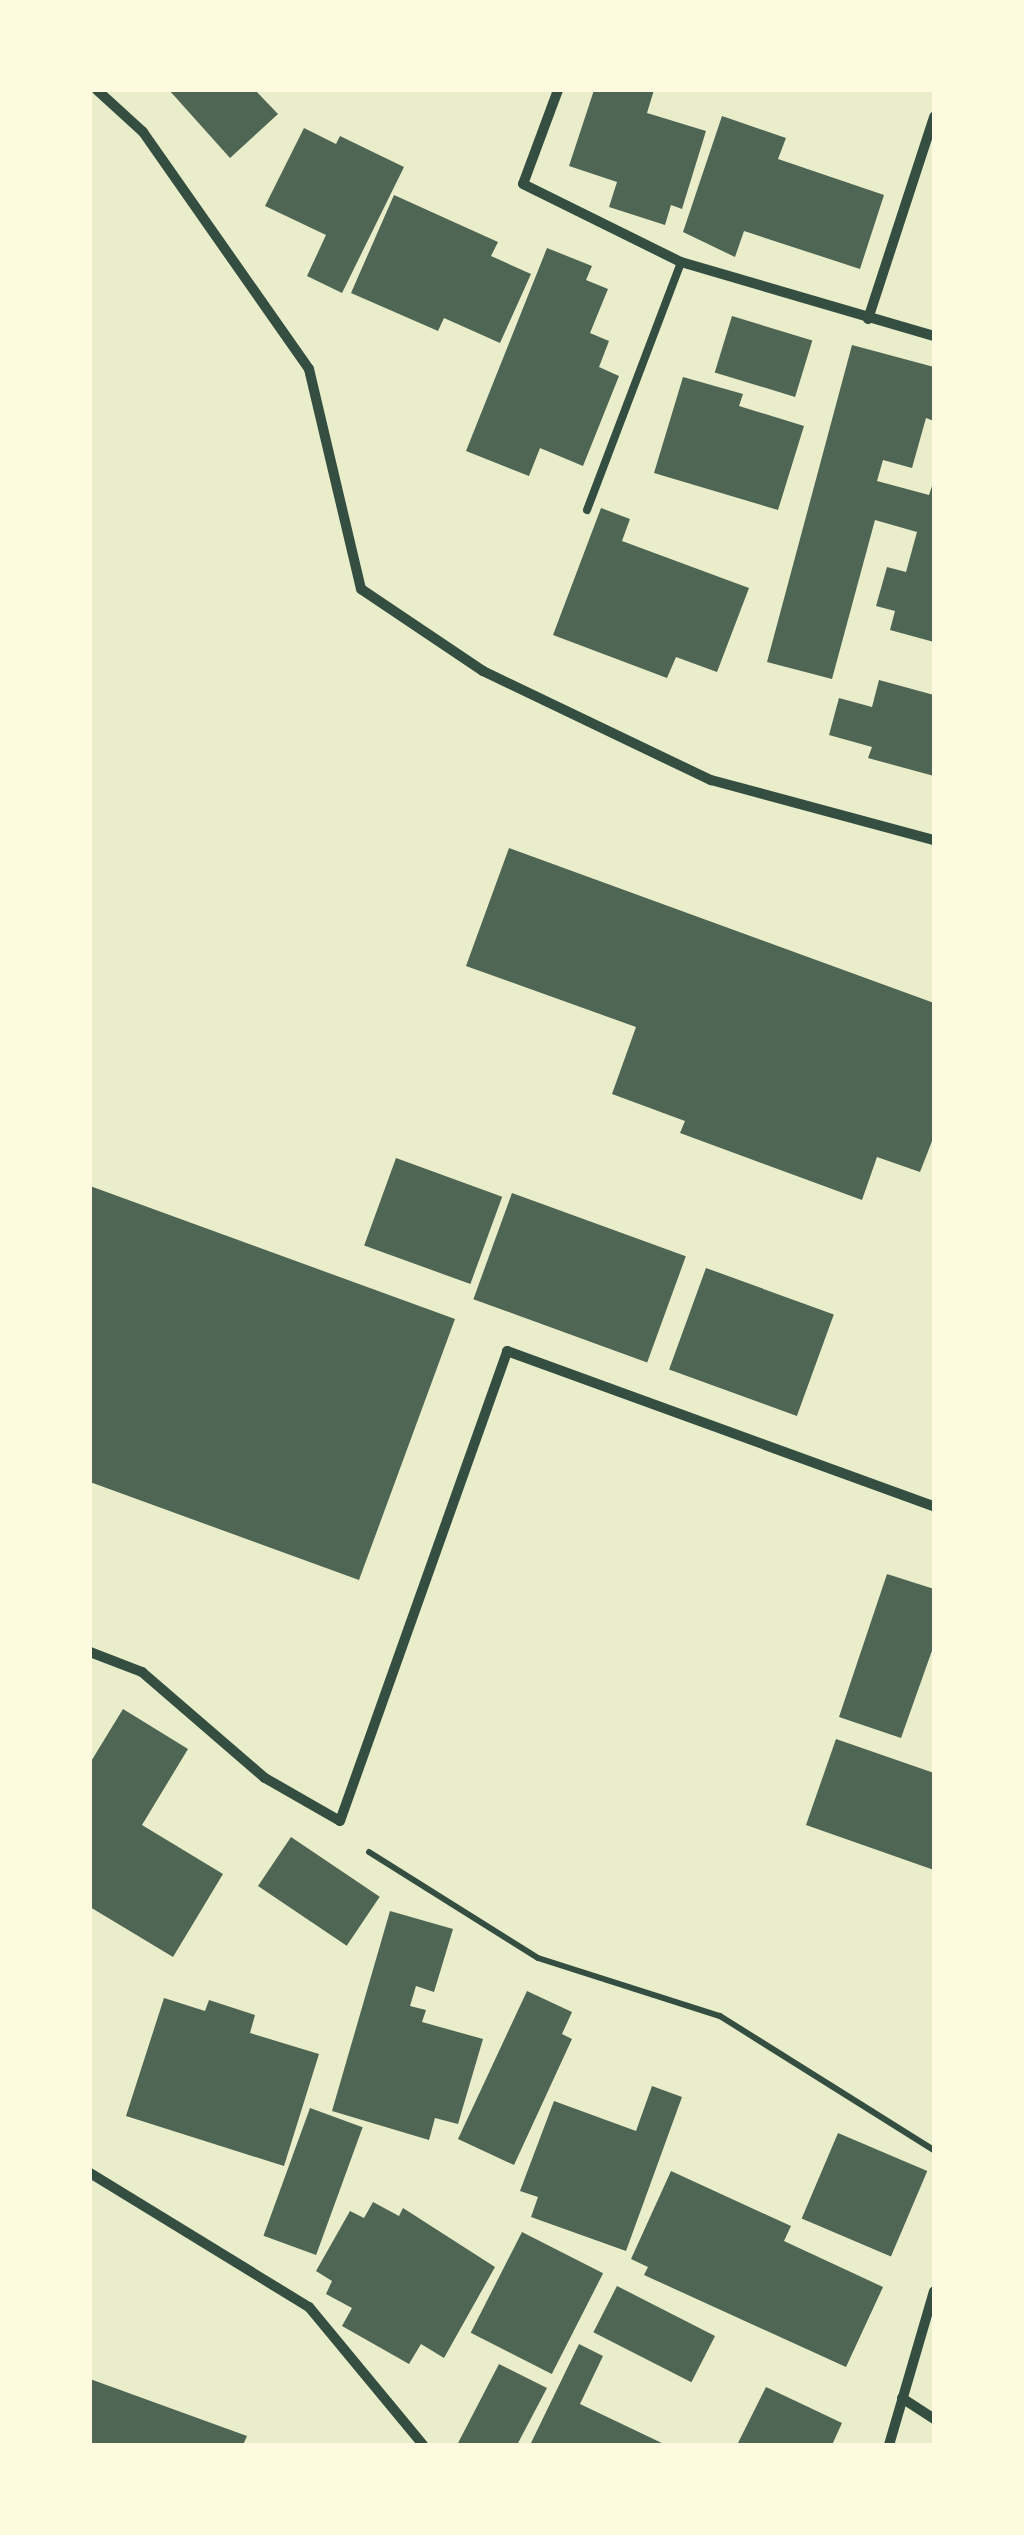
<!DOCTYPE html>
<style>
body{margin:0}
#map{position:relative;width:1024px;height:2535px;overflow:hidden;background:#e9edc9;font-family:Roboto,sans-serif}
div>[style]{position:absolute}
.building>*{inset:0;background:#4f6655;transform-origin:0 0}
.path>*{height:6px;margin:-3px;padding:0 3px;transform-origin:3px;border-radius:3px;background:#344e41}
.service>*{height:8px;margin:-4px;padding:0 4px;transform-origin:4px;border-radius:4px;background:#344e41}
.minor>*{height:10px;margin:-5px;padding:0 5px;transform-origin:5px;border-radius:5px;background:#344e41}
span{translate:-50% -50%;white-space:nowrap;text-align:center;line-height:1.15;-webkit-text-stroke:9px #fefae0;paint-order:stroke}
.frame{position:absolute;inset:0;border:92px solid #fefae0;pointer-events:none}
</style>
<div id="map">
<div class="building">
<div style="clip-path:polygon(169px 90px,255px 90px,278px 114px,230px 158px)"></div>
<div style="clip-path:polygon(594px 90px,654px 90px,647px 113px,706px 131px,682px 209px,671px 205px,665px 225px,609px 207px,617px 182px,569px 166px)"></div>
<div style="clip-path:polygon(722px 116px,786px 138px,778px 159px,884px 195px,860px 269px,744px 231px,735px 257px,683px 232px)"></div>
<div style="clip-path:polygon(304px 128px,336px 144px,340px 136px,404px 167px,342px 293px,307px 276px,326px 235px,265px 206px)"></div>
<div style="clip-path:polygon(394px 195px,498px 242px,491px 256px,531px 274px,500px 343px,444px 318px,438px 331px,351px 293px)"></div>
<div style="clip-path:polygon(547px 248px,592px 266px,586px 280px,608px 289px,590px 333px,609px 341px,599px 367px,619px 376px,583px 466px,540px 448px,529px 476px,466px 451px)"></div>
<div style="left:732px;top:316px;width:84px;height:59px;rotate:17deg"></div>
<div style="clip-path:polygon(852px 345px,934px 367px,934px 421px,926px 418px,912px 468px,883px 460px,877px 481px,929px 495px,934px 480px,934px 642px,890px 630px,895px 611px,876px 606px,887px 567px,906px 572px,917px 532px,875px 520px,832px 679px,767px 662px)"></div>
<div style="clip-path:polygon(683px 377px,743px 394px,739px 406px,804px 426px,778px 510px,654px 473px)"></div>
<div style="clip-path:polygon(601px 508px,630px 519px,622px 541px,749px 588px,717px 672px,676px 657px,667px 678px,553px 635px)"></div>
<div style="clip-path:polygon(879px 680px,934px 695px,934px 776px,868px 758px,872px 747px,829px 735px,839px 698px,872px 707px)"></div>
<div style="clip-path:polygon(509px 848px,934px 1003px,934px 1136px,920px 1172px,877px 1157px,862px 1200px,680px 1133px,685px 1121px,612px 1094px,636px 1027px,466px 966px)"></div>
<div style="left:396px;top:1158px;width:113px;height:93px;rotate:20deg"></div>
<div style="clip-path:polygon(90px 1186px,455px 1319px,359px 1580px,90px 1482px)"></div>
<div style="left:512px;top:1193px;width:185px;height:113px;rotate:20deg"></div>
<div style="left:706px;top:1268px;width:136px;height:108px;rotate:20deg"></div>
<div style="clip-path:polygon(887px 1574px,934px 1589px,934px 1645px,901px 1738px,839px 1717px)"></div>
<div style="clip-path:polygon(123px 1709px,188px 1749px,142px 1825px,223px 1874px,173px 1957px,90px 1907px,90px 1763px)"></div>
<div style="clip-path:polygon(836px 1739px,934px 1773px,934px 1870px,806px 1825px)"></div>
<div style="left:291px;top:1837px;width:107px;height:59px;rotate:34deg"></div>
<div style="clip-path:polygon(390px 1911px,453px 1929px,434px 1992px,416px 1986px,410px 2006px,426px 2010px,422px 2022px,483px 2039px,458px 2124px,435px 2118px,429px 2140px,332px 2111px)"></div>
<div style="clip-path:polygon(527px 1991px,572px 2012px,562px 2034px,572px 2039px,514px 2165px,458px 2139px)"></div>
<div style="clip-path:polygon(164px 1998px,205px 2011px,209px 2000px,255px 2015px,250px 2033px,319px 2054px,284px 2166px,126px 2116px)"></div>
<div style="clip-path:polygon(652px 2086px,682px 2097px,626px 2251px,531px 2217px,538px 2197px,520px 2191px,554px 2101px,636px 2131px)"></div>
<div style="left:310px;top:2108px;width:56px;height:136px;rotate:20deg"></div>
<div style="left:838px;top:2133px;width:97px;height:93px;rotate:23deg"></div>
<div style="clip-path:polygon(671px 2171px,791px 2226px,784px 2241px,883px 2287px,846px 2367px,644px 2275px,648px 2267px,631px 2259px)"></div>
<div style="clip-path:polygon(373px 2202px,399px 2216px,403px 2208px,495px 2267px,444px 2358px,421px 2344px,409px 2364px,342px 2326px,352px 2308px,326px 2294px,332px 2281px,316px 2271px,350px 2211px,364px 2218px)"></div>
<div style="left:522px;top:2232px;width:91px;height:113px;rotate:27deg"></div>
<div style="left:617px;top:2286px;width:110px;height:52px;rotate:27deg"></div>
<div style="clip-path:polygon(579px 2344px,603px 2356px,580px 2404px,666px 2445px,530px 2445px)"></div>
<div style="clip-path:polygon(499px 2364px,547px 2388px,517px 2445px,457px 2445px)"></div>
<div style="clip-path:polygon(90px 2379px,247px 2436px,243px 2445px,90px 2445px)"></div>
<div style="clip-path:polygon(766px 2387px,842px 2423px,832px 2445px,737px 2445px)"></div>
</div>
<div class="path">
<div style="left:369px;top:1852px;width:199px;rotate:32.1deg"></div>
<div style="left:538px;top:1958px;width:191px;rotate:17.7deg"></div>
<div style="left:720px;top:2016px;width:252px;rotate:32.1deg"></div>
</div>
<div class="service">
<div style="left:587px;top:510px;width:265px;rotate:-69.2deg"></div>
</div>
<div class="minor">
<div style="left:97px;top:90px;width:62px;rotate:42.4deg"></div>
<div style="left:143px;top:132px;width:289px;rotate:55deg"></div>
<div style="left:309px;top:369px;width:226px;rotate:76.7deg"></div>
<div style="left:361px;top:589px;width:147px;rotate:33.9deg"></div>
<div style="left:483px;top:671px;width:253px;rotate:25.6deg"></div>
<div style="left:711px;top:780px;width:231px;rotate:15.1deg"></div>
<div style="left:558px;top:90px;width:100px;rotate:110.4deg"></div>
<div style="left:523px;top:184px;width:176px;rotate:26.3deg"></div>
<div style="left:681px;top:262px;width:264px;rotate:16.3deg"></div>
<div style="left:868px;top:319px;width:213px;rotate:-71.9deg"></div>
<div style="left:90px;top:1652px;width:56px;rotate:21deg"></div>
<div style="left:142px;top:1672px;width:162px;rotate:40.8deg"></div>
<div style="left:265px;top:1778px;width:86px;rotate:29.8deg"></div>
<div style="left:340px;top:1821px;width:499px;rotate:-70.4deg"></div>
<div style="left:507px;top:1351px;width:454px;rotate:20deg"></div>
<div style="left:90px;top:2173px;width:257px;rotate:31.5deg"></div>
<div style="left:309px;top:2307px;width:179px;rotate:50.4deg"></div>
<div style="left:902px;top:2398px;width:38px;rotate:33deg"></div>
<div style="left:889px;top:2445px;width:160px;rotate:-73.7deg"></div>
</div>
<div class="frame"></div>
</div>
